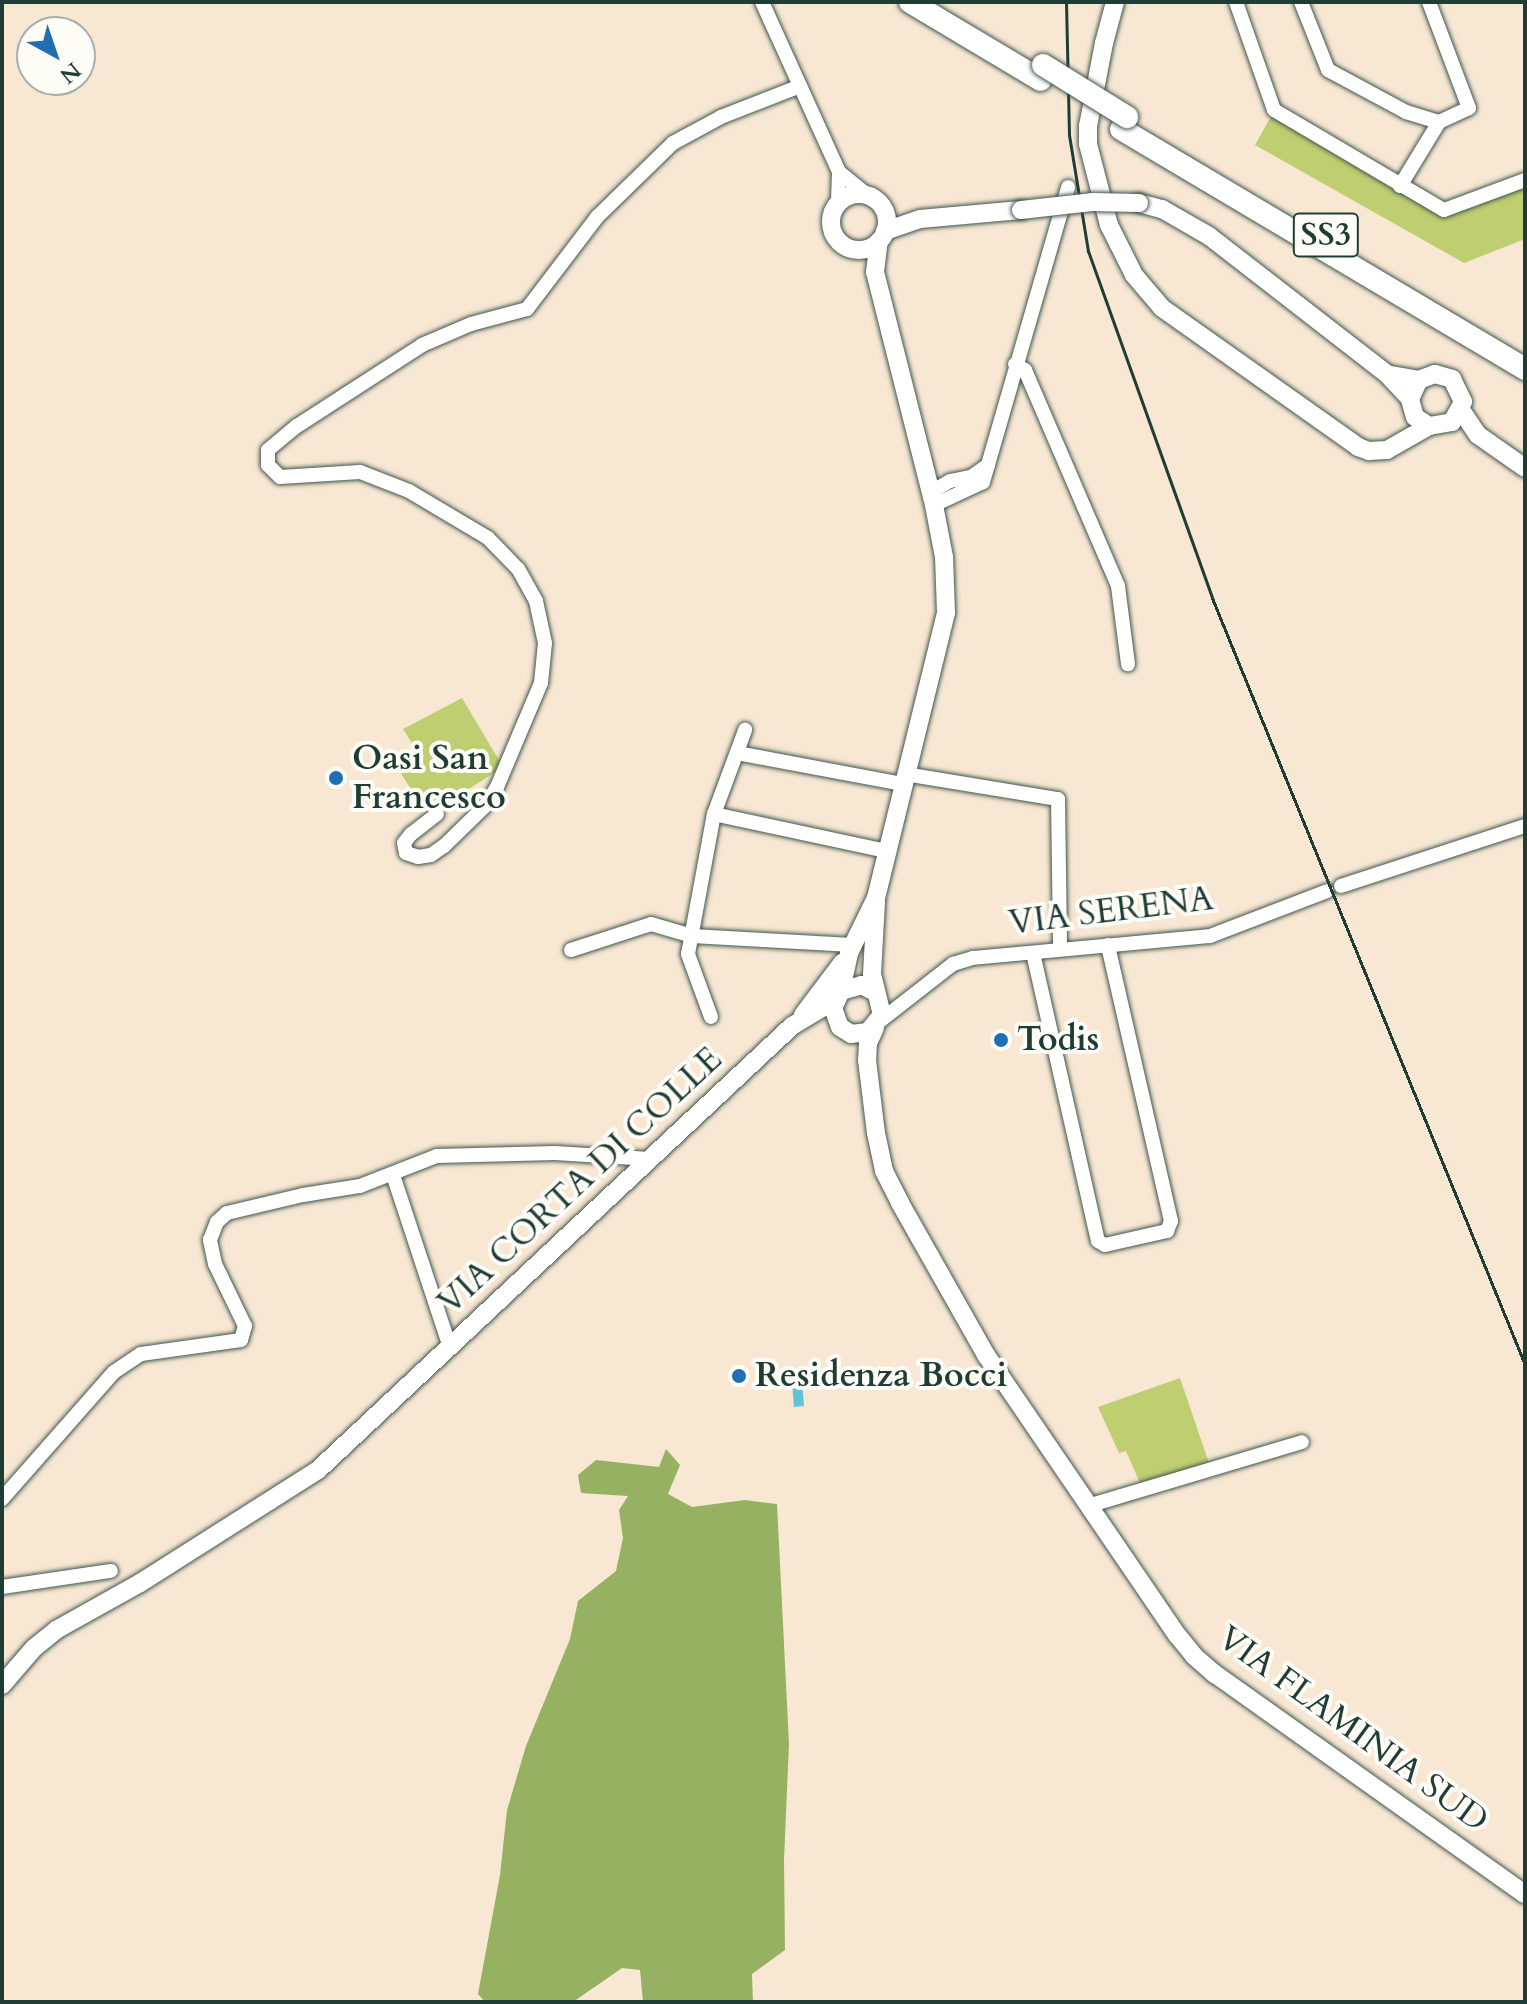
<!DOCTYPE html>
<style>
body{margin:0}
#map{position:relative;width:1527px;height:2004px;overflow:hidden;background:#f7e7d3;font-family:Cardo,serif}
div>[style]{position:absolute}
.green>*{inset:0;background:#bfce70}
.forest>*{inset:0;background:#97b162}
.water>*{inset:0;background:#5fc3dc}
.roads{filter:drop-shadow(0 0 2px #3f564c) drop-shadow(0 0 2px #3f564c)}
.minor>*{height:14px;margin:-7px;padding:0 7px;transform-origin:7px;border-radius:7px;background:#fff}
.major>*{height:18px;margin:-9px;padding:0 9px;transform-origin:9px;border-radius:9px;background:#fff}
.major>.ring{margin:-9px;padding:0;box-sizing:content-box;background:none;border:18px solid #fff;border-radius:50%}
.highway>*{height:22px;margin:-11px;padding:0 11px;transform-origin:11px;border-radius:11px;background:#fff}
.rail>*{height:3px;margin:-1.5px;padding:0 1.5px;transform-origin:1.5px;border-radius:1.5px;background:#1f3d34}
.bridges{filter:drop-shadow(0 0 2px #3f564c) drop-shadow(0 0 2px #3f564c)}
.major-bridge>*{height:18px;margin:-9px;padding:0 9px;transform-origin:9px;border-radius:9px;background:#fff}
.highway-bridge>*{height:22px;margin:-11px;padding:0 11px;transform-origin:11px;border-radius:11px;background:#fff}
.dots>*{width:22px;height:22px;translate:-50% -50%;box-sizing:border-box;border:4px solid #fdfcf7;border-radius:50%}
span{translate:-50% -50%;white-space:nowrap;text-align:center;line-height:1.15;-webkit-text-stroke:8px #fdfcf7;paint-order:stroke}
.shield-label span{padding:2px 6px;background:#fdfcf7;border:2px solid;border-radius:6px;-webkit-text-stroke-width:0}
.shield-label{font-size:32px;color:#1f3d34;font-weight:700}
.poi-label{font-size:34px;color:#1f3d34;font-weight:700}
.left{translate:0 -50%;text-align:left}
.street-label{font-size:34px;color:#1f3d34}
.frame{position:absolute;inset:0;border:4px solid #1f3d34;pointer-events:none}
.north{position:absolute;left:16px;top:16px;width:80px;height:80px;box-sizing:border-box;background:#fdfcf7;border:2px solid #a4b0a9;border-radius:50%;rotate:140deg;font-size:22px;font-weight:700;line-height:32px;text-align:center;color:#1f3d34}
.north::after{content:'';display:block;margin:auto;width:28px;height:36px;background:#1f6fb2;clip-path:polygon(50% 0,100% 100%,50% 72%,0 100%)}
</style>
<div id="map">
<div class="green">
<div style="clip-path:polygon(1274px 111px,1444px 212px,1525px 182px,1525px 239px,1464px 263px,1255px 145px)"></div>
<div style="clip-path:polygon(462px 698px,503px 767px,428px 815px,400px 772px,421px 758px,403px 729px)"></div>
<div style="clip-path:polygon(1180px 1378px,1209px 1463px,1140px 1483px,1126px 1451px,1119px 1453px,1098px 1407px)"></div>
</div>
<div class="forest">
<div style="clip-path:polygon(666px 1449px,680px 1465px,668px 1494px,692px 1507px,745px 1500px,777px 1504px,789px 1744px,784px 1860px,785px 1950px,752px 1974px,753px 2002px,643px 2002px,640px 1970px,622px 1968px,573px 2002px,485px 2002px,478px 1994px,500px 1875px,507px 1810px,526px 1746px,570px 1639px,578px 1601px,616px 1571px,623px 1538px,619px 1510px,628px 1496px,581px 1493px,578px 1475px,596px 1460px,659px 1467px)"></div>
</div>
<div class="water">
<div style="clip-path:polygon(797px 1378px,802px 1382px,804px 1406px,794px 1407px,792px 1382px)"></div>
</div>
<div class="roads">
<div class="minor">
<div style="left:762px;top:2px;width:187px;rotate:65.6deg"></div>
<div style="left:839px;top:172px;width:32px;rotate:92deg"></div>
<div style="left:1236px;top:2px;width:114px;rotate:70.6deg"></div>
<div style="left:1274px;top:110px;width:197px;rotate:30.5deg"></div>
<div style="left:1444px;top:210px;width:86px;rotate:-20.3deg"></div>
<div style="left:1301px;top:2px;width:73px;rotate:68.3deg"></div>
<div style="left:1328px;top:70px;width:89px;rotate:28.3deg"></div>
<div style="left:1406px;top:112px;width:34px;rotate:17deg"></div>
<div style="left:1439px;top:122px;width:33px;rotate:-25deg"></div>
<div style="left:1469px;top:108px;width:113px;rotate:-110.7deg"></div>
<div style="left:839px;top:172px;width:36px;rotate:39deg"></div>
<div style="left:1400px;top:186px;width:75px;rotate:-58.6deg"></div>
<div style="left:1015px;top:364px;width:12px;rotate:31deg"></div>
<div style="left:1025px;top:370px;width:235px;rotate:66.7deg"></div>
<div style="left:1118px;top:586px;width:79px;rotate:82.7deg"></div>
<div style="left:931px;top:492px;width:22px;rotate:-30deg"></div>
<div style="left:950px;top:481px;width:21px;rotate:-11deg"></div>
<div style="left:971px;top:477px;width:21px;rotate:-35deg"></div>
<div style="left:934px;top:505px;width:54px;rotate:-25.1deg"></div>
<div style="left:983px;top:482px;width:307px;rotate:-73.9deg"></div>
<div style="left:737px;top:753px;width:169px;rotate:10.6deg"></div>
<div style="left:905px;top:774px;width:155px;rotate:9.3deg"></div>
<div style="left:1058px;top:799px;width:150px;rotate:89.2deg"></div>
<div style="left:437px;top:814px;width:33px;rotate:142deg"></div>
<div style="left:411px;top:834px;width:11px;rotate:128deg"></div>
<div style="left:404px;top:843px;width:10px;rotate:79deg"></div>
<div style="left:406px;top:853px;width:13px;rotate:18deg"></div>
<div style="left:418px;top:857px;width:13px;rotate:-9deg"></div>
<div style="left:431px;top:855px;width:16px;rotate:-35deg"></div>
<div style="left:444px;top:846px;width:56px;rotate:-44.3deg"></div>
<div style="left:484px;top:807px;width:24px;rotate:-57deg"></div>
<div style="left:497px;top:787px;width:113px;rotate:-67.1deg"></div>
<div style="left:541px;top:683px;width:40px;rotate:-84.3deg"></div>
<div style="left:545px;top:643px;width:43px;rotate:-102.1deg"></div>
<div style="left:536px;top:601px;width:37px;rotate:-119deg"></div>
<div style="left:518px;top:569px;width:43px;rotate:-134.1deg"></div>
<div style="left:488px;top:538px;width:92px;rotate:-149.3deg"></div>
<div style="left:409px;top:491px;width:53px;rotate:-158.8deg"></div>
<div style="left:360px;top:472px;width:80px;rotate:176.4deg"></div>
<div style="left:280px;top:477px;width:17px;rotate:-135deg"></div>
<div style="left:268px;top:465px;width:15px;rotate:-90deg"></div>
<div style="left:268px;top:450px;width:38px;rotate:-40deg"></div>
<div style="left:297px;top:426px;width:149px;rotate:-32.9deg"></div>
<div style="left:422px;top:345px;width:53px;rotate:-23.2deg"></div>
<div style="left:471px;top:324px;width:58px;rotate:-15deg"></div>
<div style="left:527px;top:309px;width:116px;rotate:-52.7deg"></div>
<div style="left:597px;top:217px;width:106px;rotate:-44.2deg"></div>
<div style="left:673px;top:143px;width:55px;rotate:-28.4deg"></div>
<div style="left:721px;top:117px;width:85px;rotate:-21.4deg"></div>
<div style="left:714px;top:814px;width:177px;rotate:12.1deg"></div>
<div style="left:1341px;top:886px;width:194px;rotate:-18.1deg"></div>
<div style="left:571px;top:950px;width:84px;rotate:-18deg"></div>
<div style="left:651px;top:924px;width:43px;rotate:16.3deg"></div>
<div style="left:692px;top:936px;width:160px;rotate:3.2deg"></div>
<div style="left:1033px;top:953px;width:295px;rotate:77.3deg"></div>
<div style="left:1098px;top:1241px;width:8px;rotate:30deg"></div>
<div style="left:1105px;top:1245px;width:64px;rotate:-12.7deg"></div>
<div style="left:1167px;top:1231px;width:11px;rotate:-68deg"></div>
<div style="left:1171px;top:1221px;width:283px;rotate:-102.9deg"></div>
<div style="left:711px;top:1017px;width:67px;rotate:-110.1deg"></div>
<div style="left:688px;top:954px;width:142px;rotate:-79.5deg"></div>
<div style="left:714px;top:814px;width:90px;rotate:-69.7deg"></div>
<div style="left:880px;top:1021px;width:93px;rotate:-38deg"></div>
<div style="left:953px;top:964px;width:21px;rotate:-17deg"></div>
<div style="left:973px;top:958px;width:238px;rotate:-5.3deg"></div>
<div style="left:1210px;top:936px;width:125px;rotate:-21deg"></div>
<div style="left:393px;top:1175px;width:181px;rotate:71.7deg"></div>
<div style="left:2px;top:1499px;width:169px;rotate:-48.6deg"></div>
<div style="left:114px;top:1372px;width:32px;rotate:-34deg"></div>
<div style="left:141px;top:1354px;width:101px;rotate:-8deg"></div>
<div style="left:241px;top:1340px;width:15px;rotate:-74deg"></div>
<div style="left:245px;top:1326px;width:69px;rotate:-115.8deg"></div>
<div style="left:215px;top:1264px;width:25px;rotate:-102deg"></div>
<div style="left:210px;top:1240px;width:19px;rotate:-69deg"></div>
<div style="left:217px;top:1222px;width:13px;rotate:-42deg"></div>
<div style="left:227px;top:1213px;width:78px;rotate:-13.3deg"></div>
<div style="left:303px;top:1195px;width:58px;rotate:-9deg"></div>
<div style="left:360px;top:1186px;width:83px;rotate:-21.3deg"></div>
<div style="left:437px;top:1156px;width:118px;rotate:-1.5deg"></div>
<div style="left:555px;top:1153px;width:95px;rotate:3.6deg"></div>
<div style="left:1091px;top:1505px;width:220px;rotate:-16.6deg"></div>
<div style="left:2px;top:1587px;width:110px;rotate:-8.4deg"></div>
</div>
<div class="major">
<div style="left:1115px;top:2px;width:42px;rotate:105deg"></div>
<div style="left:1104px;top:43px;width:85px;rotate:100.9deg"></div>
<div style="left:1088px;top:126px;width:18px;rotate:90deg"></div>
<div style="left:1088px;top:144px;width:84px;rotate:75.5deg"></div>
<div style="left:1109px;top:225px;width:56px;rotate:63.4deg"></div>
<div style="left:1134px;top:275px;width:43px;rotate:49.7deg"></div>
<div style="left:1162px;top:308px;width:240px;rotate:35.3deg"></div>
<div style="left:1358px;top:447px;width:12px;rotate:20deg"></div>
<div style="left:1369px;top:451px;width:18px;rotate:-3deg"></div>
<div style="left:1387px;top:450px;width:48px;rotate:-29.7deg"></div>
<div class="ring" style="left:831px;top:194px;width:38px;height:38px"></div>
<div style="left:1139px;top:203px;width:24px;rotate:15deg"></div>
<div style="left:1162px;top:209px;width:54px;rotate:29.9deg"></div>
<div style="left:1209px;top:236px;width:227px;rotate:37.8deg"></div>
<div style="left:1388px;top:375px;width:33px;rotate:47deg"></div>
<div style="left:885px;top:231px;width:37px;rotate:-19deg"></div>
<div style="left:920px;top:219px;width:101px;rotate:-5.1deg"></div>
<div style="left:1391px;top:375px;width:28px;rotate:10deg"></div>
<div style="left:1419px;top:380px;width:17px;rotate:-21deg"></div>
<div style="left:1435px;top:374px;width:18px;rotate:16deg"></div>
<div style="left:1452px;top:379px;width:25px;rotate:64deg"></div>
<div style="left:1463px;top:402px;width:23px;rotate:119deg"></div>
<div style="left:1452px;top:422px;width:23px;rotate:170deg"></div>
<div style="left:1429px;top:426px;width:17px;rotate:-147deg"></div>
<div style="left:1415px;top:417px;width:19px;rotate:-106deg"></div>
<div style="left:1410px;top:399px;width:21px;rotate:-65deg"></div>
<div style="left:1461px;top:410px;width:30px;rotate:56deg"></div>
<div style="left:1478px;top:435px;width:57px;rotate:35.1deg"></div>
<div style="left:841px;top:991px;width:39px;rotate:-78deg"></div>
<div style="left:849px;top:953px;width:61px;rotate:-63.9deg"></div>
<div style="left:876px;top:898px;width:293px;rotate:-76.2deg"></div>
<div style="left:946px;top:613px;width:56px;rotate:-92deg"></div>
<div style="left:944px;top:557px;width:53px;rotate:-100.9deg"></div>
<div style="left:934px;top:505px;width:240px;rotate:-104.2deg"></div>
<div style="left:875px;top:272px;width:31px;rotate:-83deg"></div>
<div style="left:875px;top:992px;width:15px;rotate:-152deg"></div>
<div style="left:862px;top:985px;width:22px;rotate:164deg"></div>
<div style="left:841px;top:991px;width:19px;rotate:115deg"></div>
<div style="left:833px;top:1008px;width:20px;rotate:70deg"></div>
<div style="left:840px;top:1027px;width:13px;rotate:32deg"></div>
<div style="left:851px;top:1034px;width:17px;rotate:-7deg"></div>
<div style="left:868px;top:1032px;width:22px;rotate:-51deg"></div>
<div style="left:882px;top:1015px;width:42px;rotate:-103.7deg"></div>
<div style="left:872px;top:974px;width:72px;rotate:-86.8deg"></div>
<div style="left:803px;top:1015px;width:66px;rotate:-53deg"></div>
<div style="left:875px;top:1028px;width:17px;rotate:115deg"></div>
<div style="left:868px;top:1043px;width:17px;rotate:93deg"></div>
<div style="left:867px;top:1060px;width:74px;rotate:83deg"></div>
<div style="left:876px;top:1133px;width:39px;rotate:78deg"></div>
<div style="left:884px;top:1171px;width:36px;rotate:63deg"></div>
<div style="left:900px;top:1203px;width:175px;rotate:60.5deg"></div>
<div style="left:986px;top:1355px;width:340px;rotate:55.7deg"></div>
<div style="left:1178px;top:1636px;width:26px;rotate:51deg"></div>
<div style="left:1194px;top:1656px;width:28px;rotate:41deg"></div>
<div style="left:1215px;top:1674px;width:380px;rotate:35.4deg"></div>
<div style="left:2px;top:1685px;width:49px;rotate:-49.1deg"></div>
<div style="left:34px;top:1648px;width:28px;rotate:-39deg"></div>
<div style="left:56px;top:1630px;width:96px;rotate:-29.2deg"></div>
<div style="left:140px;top:1583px;width:211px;rotate:-32.4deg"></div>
<div style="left:318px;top:1470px;width:649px;rotate:-43.13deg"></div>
<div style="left:792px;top:1026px;width:50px;rotate:-31.2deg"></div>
</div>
<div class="highway">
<div style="left:910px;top:2px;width:152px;rotate:30.8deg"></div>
<div style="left:1121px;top:129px;width:470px;rotate:30.7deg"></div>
</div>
</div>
<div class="rail">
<div style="left:1066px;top:2px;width:133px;rotate:88.7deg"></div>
<div style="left:1069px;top:135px;width:118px;rotate:80.7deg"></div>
<div style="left:1088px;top:251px;width:368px;rotate:70.3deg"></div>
<div style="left:1212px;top:598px;width:828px;rotate:67.8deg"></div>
</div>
<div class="bridges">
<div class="major-bridge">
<div style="left:1021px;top:210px;width:71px;rotate:-6.4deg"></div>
<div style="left:1092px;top:202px;width:47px;rotate:1.2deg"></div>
</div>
<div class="highway-bridge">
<div style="left:1043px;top:65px;width:99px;rotate:31.8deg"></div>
</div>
</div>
<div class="dots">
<div style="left:336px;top:778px;background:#1f6fb2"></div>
<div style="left:1001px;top:1040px;background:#1f6fb2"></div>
<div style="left:739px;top:1376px;background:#1f6fb2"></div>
</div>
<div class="shield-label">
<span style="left:1326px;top:235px">SS3</span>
</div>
<div class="poi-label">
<span class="left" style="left:352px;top:778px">Oasi San<br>Francesco</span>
<span class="left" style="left:1017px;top:1040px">Todis</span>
<span class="left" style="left:755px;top:1376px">Residenza Bocci</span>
</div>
<div class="street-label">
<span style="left:1111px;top:911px;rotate:-7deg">VIA SERENA</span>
<span style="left:580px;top:1181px;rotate:-43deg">VIA CORTA DI COLLE</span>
<span style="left:1353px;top:1729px;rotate:36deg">VIA FLAMINIA SUD</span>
</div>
<div class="frame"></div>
<div class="north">N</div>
</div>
